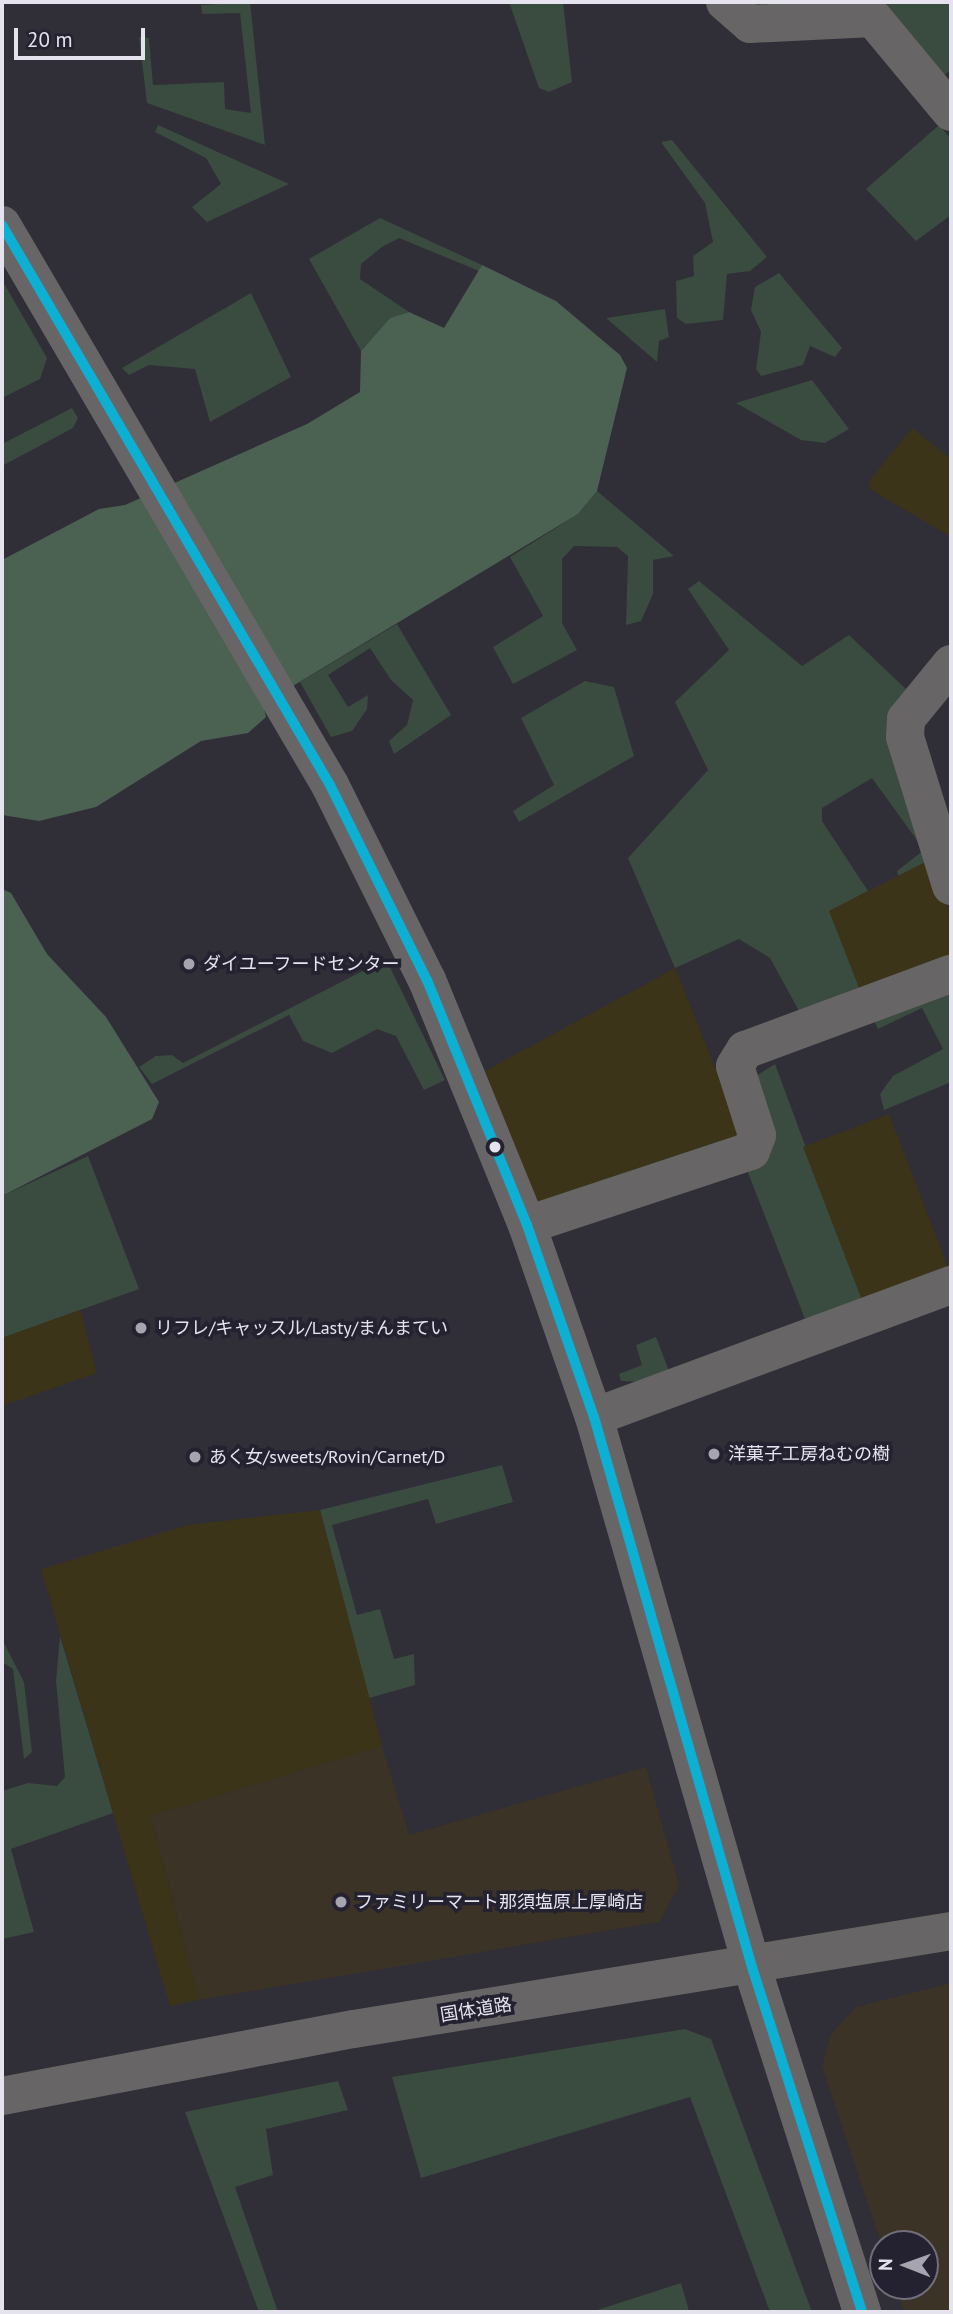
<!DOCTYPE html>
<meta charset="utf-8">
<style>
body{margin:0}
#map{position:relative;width:953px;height:2314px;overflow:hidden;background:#302e36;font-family:"PT Sans","Noto Sans JP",sans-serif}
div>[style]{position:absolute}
.commercial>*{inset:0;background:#3a3326}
.green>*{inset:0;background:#3a4b40}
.forest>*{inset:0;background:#4b6253}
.sand>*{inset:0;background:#3b3419;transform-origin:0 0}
.minor>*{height:38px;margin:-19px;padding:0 19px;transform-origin:19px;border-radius:19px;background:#686566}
.tertiary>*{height:38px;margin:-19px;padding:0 19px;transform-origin:19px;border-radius:19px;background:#686566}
.bus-1>*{height:10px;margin:-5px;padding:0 5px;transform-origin:5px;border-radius:5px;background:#0dafd3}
.dots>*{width:19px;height:19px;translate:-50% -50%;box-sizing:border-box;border:4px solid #242130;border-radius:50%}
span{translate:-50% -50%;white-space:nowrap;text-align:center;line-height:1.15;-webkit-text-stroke:7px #242130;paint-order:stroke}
.poi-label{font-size:18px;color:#e5e4ee}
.left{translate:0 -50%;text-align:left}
.street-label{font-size:18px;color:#e5e4ee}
.frame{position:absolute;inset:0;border:4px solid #e5e4ee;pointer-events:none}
.north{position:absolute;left:869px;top:2230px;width:70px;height:70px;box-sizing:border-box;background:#242130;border:2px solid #716f7c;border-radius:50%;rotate:271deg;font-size:19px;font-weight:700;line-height:28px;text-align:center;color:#e5e4ee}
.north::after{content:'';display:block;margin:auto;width:24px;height:32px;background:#a6a4ae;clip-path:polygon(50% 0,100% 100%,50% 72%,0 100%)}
.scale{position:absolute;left:14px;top:28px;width:131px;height:32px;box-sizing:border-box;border:4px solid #e5e4ee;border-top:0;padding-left:9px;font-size:21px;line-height:24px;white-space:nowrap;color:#e5e4ee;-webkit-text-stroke:5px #242130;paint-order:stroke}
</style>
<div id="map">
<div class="commercial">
<div style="clip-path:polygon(382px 1746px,409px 1835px,646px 1767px,679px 1886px,659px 1922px,199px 2000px,151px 1816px)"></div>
<div style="clip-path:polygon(951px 1983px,951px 2312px,904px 2312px,896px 2286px,925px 2286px,925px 2244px,883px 2249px,822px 2066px,831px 2034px,856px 2007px)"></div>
</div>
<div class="green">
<div style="clip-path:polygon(250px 2px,265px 145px,147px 103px,139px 37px,149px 38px,153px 85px,224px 82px,225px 109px,251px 113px,240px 13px,202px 14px,201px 5px)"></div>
<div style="clip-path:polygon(509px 2px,563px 2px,572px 82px,549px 92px,539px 88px)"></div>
<div style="clip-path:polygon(746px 2px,951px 2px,951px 69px,943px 77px,877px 3px,753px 9px)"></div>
<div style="clip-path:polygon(158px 125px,289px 184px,207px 222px,192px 207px,221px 184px,206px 158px,155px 132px)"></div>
<div style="clip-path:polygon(939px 125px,951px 139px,951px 215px,916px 241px,866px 189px)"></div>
<div style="clip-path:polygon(672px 140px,767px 257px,750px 271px,727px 274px,723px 320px,686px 324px,677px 318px,676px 281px,694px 276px,693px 256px,713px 242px,705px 203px,661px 142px)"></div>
<div style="clip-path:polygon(380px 218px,482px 265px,479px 271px,399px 238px,382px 247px,361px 264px,360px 279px,409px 312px,390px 318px,361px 351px,309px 259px)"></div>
<div style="clip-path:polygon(779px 273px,842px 348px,835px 357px,810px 346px,803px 365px,761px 376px,756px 369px,761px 332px,751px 310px,755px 287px)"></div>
<div style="clip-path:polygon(2px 280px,47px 358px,40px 379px,2px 398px)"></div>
<div style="clip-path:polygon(251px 293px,291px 377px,210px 422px,195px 369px,149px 365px,129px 375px,122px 368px)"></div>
<div style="clip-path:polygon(665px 309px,669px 337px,659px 341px,657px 362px,606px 318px)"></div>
<div style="clip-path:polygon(812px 380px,849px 429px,825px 443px,801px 440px,736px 403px)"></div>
<div style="clip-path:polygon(72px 408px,78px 418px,73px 428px,2px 466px,2px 444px)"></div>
<div style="clip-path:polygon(597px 491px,674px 556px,653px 560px,653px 594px,641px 621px,626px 625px,628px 556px,617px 547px,574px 546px,562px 559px,562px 623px,577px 650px,513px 684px,493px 647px,543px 616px,510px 557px,578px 514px)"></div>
<div style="clip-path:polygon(699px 581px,802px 666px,849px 635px,908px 691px,933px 858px,899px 877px,897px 871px,924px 850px,872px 778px,822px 808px,822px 821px,868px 891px,830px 911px,860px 990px,799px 1011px,770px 958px,739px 939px,675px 968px,628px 858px,708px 770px,675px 702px,729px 650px,688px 589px)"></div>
<div style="clip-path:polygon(397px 624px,451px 715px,394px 754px,389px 741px,407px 725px,413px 700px,391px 680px,370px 648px,328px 675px,348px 707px,368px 695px,367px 709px,352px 731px,331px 737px,300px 682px)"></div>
<div style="clip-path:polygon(585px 681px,614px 687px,634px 756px,519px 822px,513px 811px,554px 785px,521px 718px)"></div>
<div style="clip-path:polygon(386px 959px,445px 1080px,424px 1090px,396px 1036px,377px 1029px,332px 1053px,303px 1041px,289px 1015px,152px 1084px,139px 1067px,156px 1056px,172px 1055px,183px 1063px)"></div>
<div style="clip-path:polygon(951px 990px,951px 1082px,884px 1110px,880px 1094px,893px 1076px,943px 1049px,922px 1008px,878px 1029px,869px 1011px)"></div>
<div style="clip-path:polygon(775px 1064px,862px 1299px,805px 1319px,747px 1170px,756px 1076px)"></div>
<div style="clip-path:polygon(88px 1156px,139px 1289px,2px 1338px,2px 1196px)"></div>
<div style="clip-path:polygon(656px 1337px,669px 1371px,648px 1382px,621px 1381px,619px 1374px,642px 1365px,636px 1345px)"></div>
<div style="clip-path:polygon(502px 1465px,513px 1502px,436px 1524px,428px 1499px,332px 1525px,357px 1615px,380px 1609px,394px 1659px,414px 1654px,415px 1685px,369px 1698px,320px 1510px)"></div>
<div style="clip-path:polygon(60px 1636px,113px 1813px,11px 1849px,34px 1932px,2px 1939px,2px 1791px,28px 1783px,57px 1786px,65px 1777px,56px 1681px)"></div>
<div style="clip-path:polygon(2px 1639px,24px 1682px,32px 1752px,24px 1759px,13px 1669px,2px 1662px)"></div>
<div style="clip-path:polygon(685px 2029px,711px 2039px,812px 2312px,770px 2312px,690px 2097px,421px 2178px,392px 2077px)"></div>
<div style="clip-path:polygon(338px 2081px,348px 2110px,266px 2129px,273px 2175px,235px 2187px,278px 2312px,259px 2312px,185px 2112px)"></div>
<div style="clip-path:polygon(681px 2283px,689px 2311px,591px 2312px)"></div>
</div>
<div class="forest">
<div style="clip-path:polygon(482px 265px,556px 301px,620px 355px,627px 368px,597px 491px,578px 514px,263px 704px,266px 717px,248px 733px,201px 741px,96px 807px,39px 821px,2px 815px,2px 560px,99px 509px,125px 505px,307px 424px,360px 392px,361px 351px,390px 318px,409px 312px,444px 328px)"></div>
<div style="clip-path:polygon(2px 889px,11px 893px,47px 954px,106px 1017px,159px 1102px,152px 1119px,2px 1196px)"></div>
</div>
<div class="sand">
<div style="clip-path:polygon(912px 428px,951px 459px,951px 537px,870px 489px,870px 480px)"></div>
<div style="clip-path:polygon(933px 858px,951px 920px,951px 959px,860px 990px,829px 911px)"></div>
<div style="clip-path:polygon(675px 968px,740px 1130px,732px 1141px,536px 1206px,485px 1071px)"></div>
<div style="left:889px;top:1114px;width:163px;height:92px;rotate:69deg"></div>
<div style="clip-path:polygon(80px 1310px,97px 1373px,2px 1406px,2px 1338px)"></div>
<div style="clip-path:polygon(320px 1510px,382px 1746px,151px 1816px,199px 2000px,170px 2006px,41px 1569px,188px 1525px)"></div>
</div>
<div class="minor">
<div style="left:725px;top:2px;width:33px;rotate:41deg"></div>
<div style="left:750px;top:24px;width:123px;rotate:-2.8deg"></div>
<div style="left:873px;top:18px;width:122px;rotate:50.3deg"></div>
<div style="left:951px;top:664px;width:71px;rotate:129.3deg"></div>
<div style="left:906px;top:719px;width:18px;rotate:93deg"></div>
<div style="left:905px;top:737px;width:156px;rotate:72.8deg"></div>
<div style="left:527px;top:1225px;width:236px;rotate:-18.3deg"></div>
<div style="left:751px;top:1151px;width:17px;rotate:-69deg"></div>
<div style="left:757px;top:1135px;width:72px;rotate:-107.7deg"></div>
<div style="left:735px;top:1066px;width:19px;rotate:-58deg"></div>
<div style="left:745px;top:1050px;width:220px;rotate:-20.3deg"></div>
<div style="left:594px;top:1417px;width:381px;rotate:-20.3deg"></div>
</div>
<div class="tertiary">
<div style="left:2px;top:225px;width:649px;rotate:59.64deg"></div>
<div style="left:330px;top:785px;width:218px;rotate:63.6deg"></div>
<div style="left:427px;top:980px;width:265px;rotate:67.8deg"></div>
<div style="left:527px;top:1225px;width:203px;rotate:70.8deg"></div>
<div style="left:594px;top:1417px;width:572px;rotate:73.97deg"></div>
<div style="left:752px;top:1967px;width:362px;rotate:72.3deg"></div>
<div style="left:2px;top:2096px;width:358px;rotate:-10.8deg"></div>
<div style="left:354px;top:2029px;width:605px;rotate:-9.32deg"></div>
</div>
<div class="bus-1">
<div style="left:2px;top:225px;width:649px;rotate:59.64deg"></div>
<div style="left:330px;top:785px;width:218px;rotate:63.6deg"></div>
<div style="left:427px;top:980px;width:265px;rotate:67.8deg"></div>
<div style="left:527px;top:1225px;width:203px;rotate:70.8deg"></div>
<div style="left:594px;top:1417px;width:572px;rotate:73.97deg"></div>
<div style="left:752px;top:1967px;width:362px;rotate:72.3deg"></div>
</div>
<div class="dots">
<div style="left:189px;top:964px;background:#a6a4ae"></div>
<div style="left:495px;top:1147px;background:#e5e4ee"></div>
<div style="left:141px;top:1328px;background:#a6a4ae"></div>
<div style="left:714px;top:1454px;background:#a6a4ae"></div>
<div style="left:195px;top:1457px;background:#a6a4ae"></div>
<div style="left:341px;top:1902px;background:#a6a4ae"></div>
</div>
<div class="poi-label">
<span class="left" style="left:203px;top:964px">ダイユーフードセンター</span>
<span class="left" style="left:155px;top:1328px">リフレ/キャッスル/Lasty/まんまてい</span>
<span class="left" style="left:728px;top:1454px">洋菓子工房ねむの樹</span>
<span class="left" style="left:209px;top:1457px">あく女/sweets/Rovin/Carnet/D</span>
<span class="left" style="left:355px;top:1902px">ファミリーマート那須塩原上厚崎店</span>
</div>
<div class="street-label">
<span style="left:476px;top:2010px;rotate:-9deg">国体道路</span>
</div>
<div class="frame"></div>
<div class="north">N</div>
<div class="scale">20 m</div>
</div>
